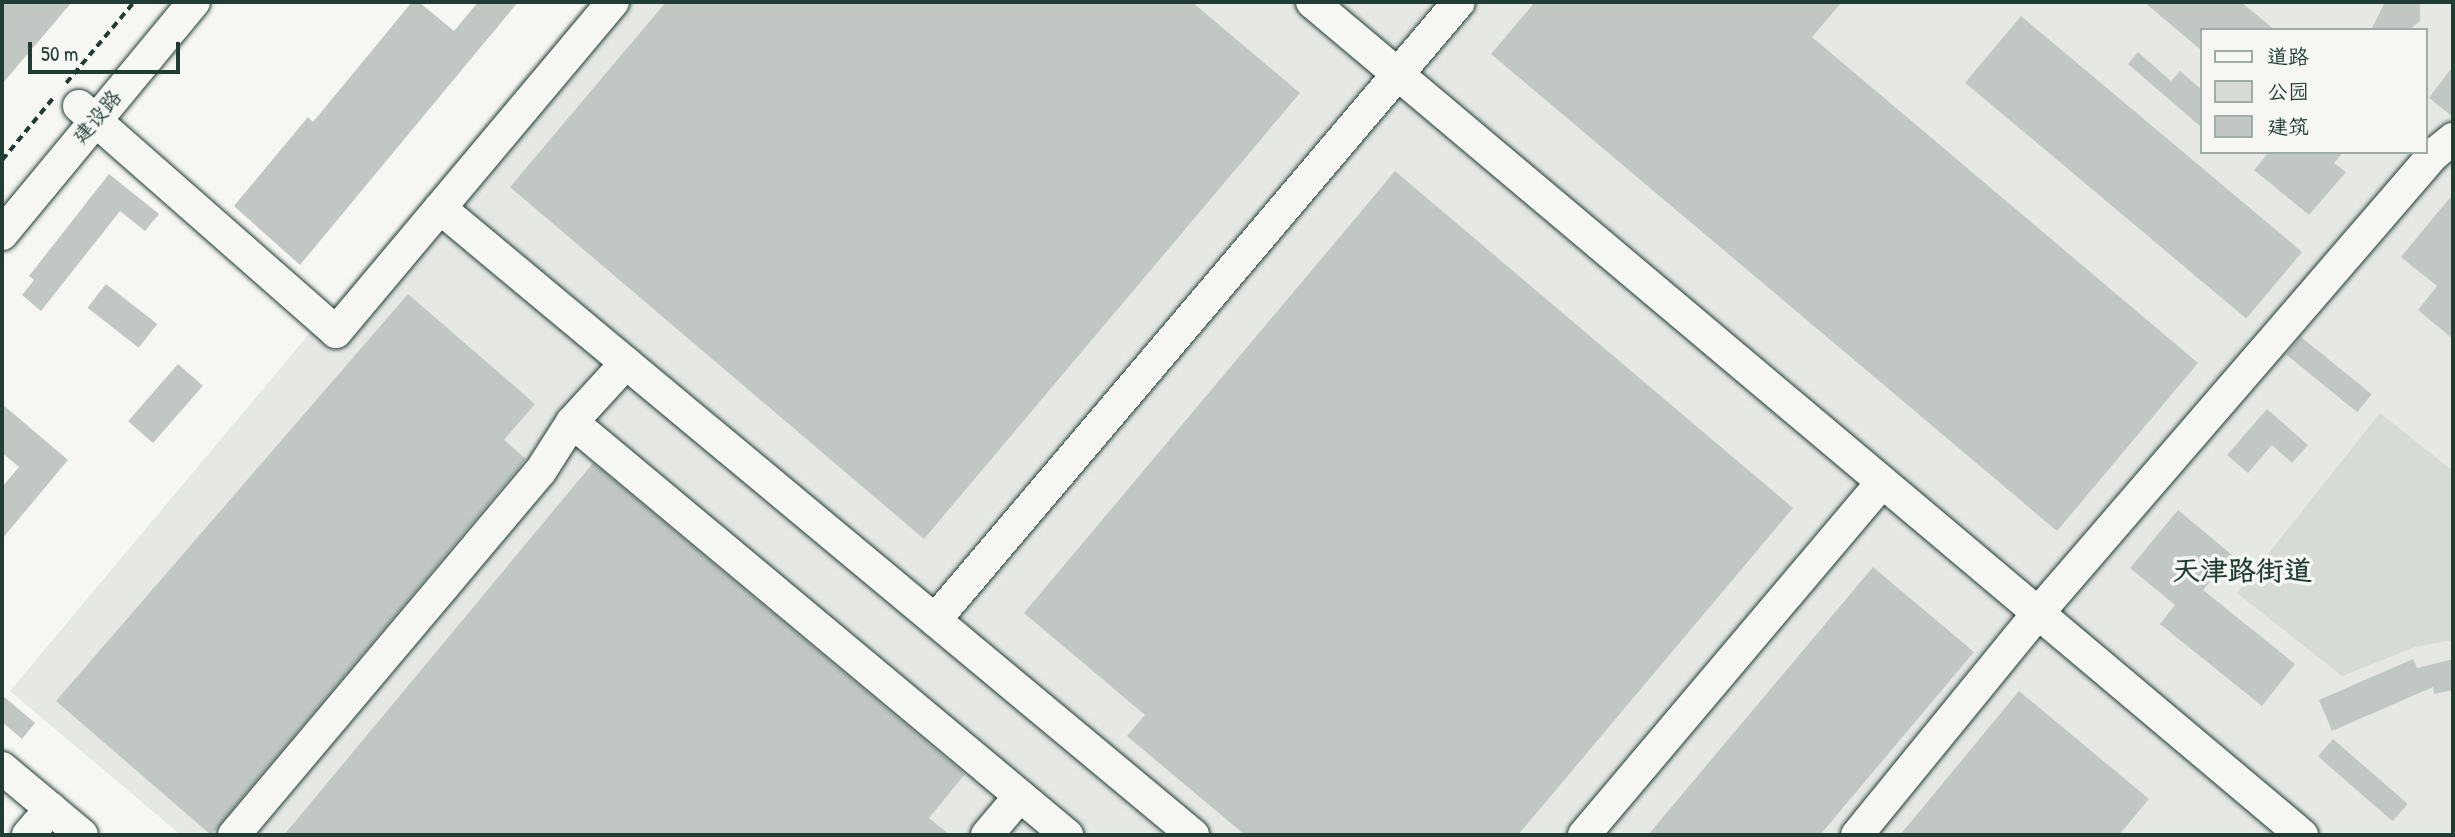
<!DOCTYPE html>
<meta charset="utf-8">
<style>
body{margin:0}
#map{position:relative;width:2455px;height:837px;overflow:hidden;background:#f6f6f2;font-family:"Patrick Hand","LXGW WenKai TC",sans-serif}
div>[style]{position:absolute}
.built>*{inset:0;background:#e6e8e4}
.green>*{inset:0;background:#d6dbd6}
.building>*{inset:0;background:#c1c8c3;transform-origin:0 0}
.path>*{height:3.5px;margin-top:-1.75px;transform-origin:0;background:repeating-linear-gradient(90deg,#1f3d34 0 7px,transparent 0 12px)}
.roads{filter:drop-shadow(0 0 2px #1f3d34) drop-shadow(0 0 2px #1f3d34)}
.minor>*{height:32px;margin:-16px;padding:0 16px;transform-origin:16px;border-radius:16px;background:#f6f6f2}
span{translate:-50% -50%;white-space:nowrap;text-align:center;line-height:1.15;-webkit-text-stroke:7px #f6f6f2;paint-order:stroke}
.street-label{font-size:21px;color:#1f3d34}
.district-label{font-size:28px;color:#1f3d34;font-weight:700}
.frame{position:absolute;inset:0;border:4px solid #1f3d34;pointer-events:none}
.legend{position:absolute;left:2200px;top:28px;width:228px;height:126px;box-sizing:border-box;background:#f6f6f2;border:2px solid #a0aca6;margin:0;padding:9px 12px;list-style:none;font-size:21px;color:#1f3d34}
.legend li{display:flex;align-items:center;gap:14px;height:35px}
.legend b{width:35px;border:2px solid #a0aca6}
.scale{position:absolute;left:28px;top:42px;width:152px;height:32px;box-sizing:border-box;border:4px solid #1f3d34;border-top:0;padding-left:9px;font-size:21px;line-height:24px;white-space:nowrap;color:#1f3d34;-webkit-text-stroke:5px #f6f6f2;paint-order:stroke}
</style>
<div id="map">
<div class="built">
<div style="clip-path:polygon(evenodd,587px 2px,2453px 2px,2453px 835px,181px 835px,10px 691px,587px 2px,2201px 30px,2425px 30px,2425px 152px,2201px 152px,2201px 30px)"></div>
</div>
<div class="green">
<div style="clip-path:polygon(2380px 413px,2453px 471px,2453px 640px,2415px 647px,2342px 676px,2237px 593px)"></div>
</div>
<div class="building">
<div style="clip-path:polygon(2px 2px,72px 2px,2px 84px)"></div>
<div style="clip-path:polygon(412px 2px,419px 2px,454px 31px,478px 2px,518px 2px,300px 265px,234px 206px,308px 117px,313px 122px)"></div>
<div style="clip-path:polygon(666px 2px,1192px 2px,1300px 93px,924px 539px,510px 187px)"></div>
<div style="clip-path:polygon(1535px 2px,1842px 2px,1812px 37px,2198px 363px,2057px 531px,1491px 54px)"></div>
<div style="clip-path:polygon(2144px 2px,2241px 2px,2275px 30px,2201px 30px,2201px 50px)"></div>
<div style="clip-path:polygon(2385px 2px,2420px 2px,2420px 21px,2409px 30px,2371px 30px)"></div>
<div style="left:2021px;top:16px;width:367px;height:87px;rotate:40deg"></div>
<div style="clip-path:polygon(2138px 52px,2171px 81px,2180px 71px,2201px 89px,2201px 127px,2128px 64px)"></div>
<div style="clip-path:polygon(2453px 66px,2453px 117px,2429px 98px)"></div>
<div style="clip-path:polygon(2269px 152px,2343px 152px,2334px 163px,2346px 172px,2309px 215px,2254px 170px)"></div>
<div style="clip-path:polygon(1395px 171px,1793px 508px,1518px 835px,1245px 835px,1127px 736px,1145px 715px,1024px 613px)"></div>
<div style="clip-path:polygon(109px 174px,159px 214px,145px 231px,120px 211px,41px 311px,22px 295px,34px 280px,29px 276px)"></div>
<div style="clip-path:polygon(2453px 194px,2453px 339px,2418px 310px,2437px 286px,2401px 257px)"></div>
<div style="left:106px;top:284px;width:65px;height:30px;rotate:38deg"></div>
<div style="clip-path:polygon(408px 294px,535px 404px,504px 440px,526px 459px,211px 835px,56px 701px)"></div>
<div style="left:2301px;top:337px;width:91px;height:23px;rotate:39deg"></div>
<div style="left:178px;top:364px;width:33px;height:76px;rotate:41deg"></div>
<div style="clip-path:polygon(2px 404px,68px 460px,2px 539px,2px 487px,19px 467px,2px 453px)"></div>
<div style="clip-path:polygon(2267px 409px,2308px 445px,2292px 463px,2272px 445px,2248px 473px,2227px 455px)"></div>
<div style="clip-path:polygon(593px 463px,965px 774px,929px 818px,950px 835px,284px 835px)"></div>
<div style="clip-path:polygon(2178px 510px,2232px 555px,2203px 590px,2295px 664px,2262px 706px,2160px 624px,2175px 605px,2130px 568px)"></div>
<div style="clip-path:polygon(1873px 567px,1974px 652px,1820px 835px,1648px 835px)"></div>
<div style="clip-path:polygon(2413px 659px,2417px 668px,2453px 659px,2453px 690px,2434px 694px,2433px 687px,2332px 731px,2319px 700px)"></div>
<div style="clip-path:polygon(2019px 691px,2149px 799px,2119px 835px,1900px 835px)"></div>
<div style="clip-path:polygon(2px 695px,35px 723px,22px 739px,2px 722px)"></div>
<div style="left:2333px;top:739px;width:99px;height:23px;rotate:41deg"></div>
</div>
<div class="path">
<div style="left:66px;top:83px;width:106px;rotate:-50deg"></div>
<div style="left:2px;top:160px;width:82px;rotate:-50.5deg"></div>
</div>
<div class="roads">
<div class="minor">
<div style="left:1312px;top:2px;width:1294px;rotate:40.08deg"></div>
<div style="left:79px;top:106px;width:342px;rotate:41.3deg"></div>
<div style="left:336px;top:332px;width:431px;rotate:-50deg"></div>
<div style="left:440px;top:208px;width:980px;rotate:39.78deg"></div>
<div style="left:2px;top:234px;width:301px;rotate:-50.4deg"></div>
<div style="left:572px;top:422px;width:645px;rotate:39.84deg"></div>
<div style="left:935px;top:620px;width:810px;rotate:-49.71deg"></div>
<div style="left:2px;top:768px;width:104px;rotate:39.9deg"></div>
<div style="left:28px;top:835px;width:35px;rotate:-49deg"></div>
<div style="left:234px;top:835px;width:475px;rotate:-49.9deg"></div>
<div style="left:540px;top:472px;width:59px;rotate:-57.4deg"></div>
<div style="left:572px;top:422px;width:80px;rotate:-47.5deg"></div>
<div style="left:987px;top:835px;width:51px;rotate:-49.8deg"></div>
<div style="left:1584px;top:835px;width:462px;rotate:-49.8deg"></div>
<div style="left:1857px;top:835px;width:286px;rotate:-50.8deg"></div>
<div style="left:2038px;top:613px;width:605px;rotate:-49.22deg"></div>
<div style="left:2433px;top:155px;width:26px;rotate:-39deg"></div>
</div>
</div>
<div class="street-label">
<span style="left:97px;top:117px;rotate:-50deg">建设路</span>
</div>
<div class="district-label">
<span style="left:2242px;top:570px">天津路街道</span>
</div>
<div class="frame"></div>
<ul class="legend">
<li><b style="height:9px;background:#f6f6f2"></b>道路</li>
<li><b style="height:19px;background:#d6dbd6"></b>公园</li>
<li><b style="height:19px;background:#c1c8c3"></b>建筑</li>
</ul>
<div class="scale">50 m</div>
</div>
